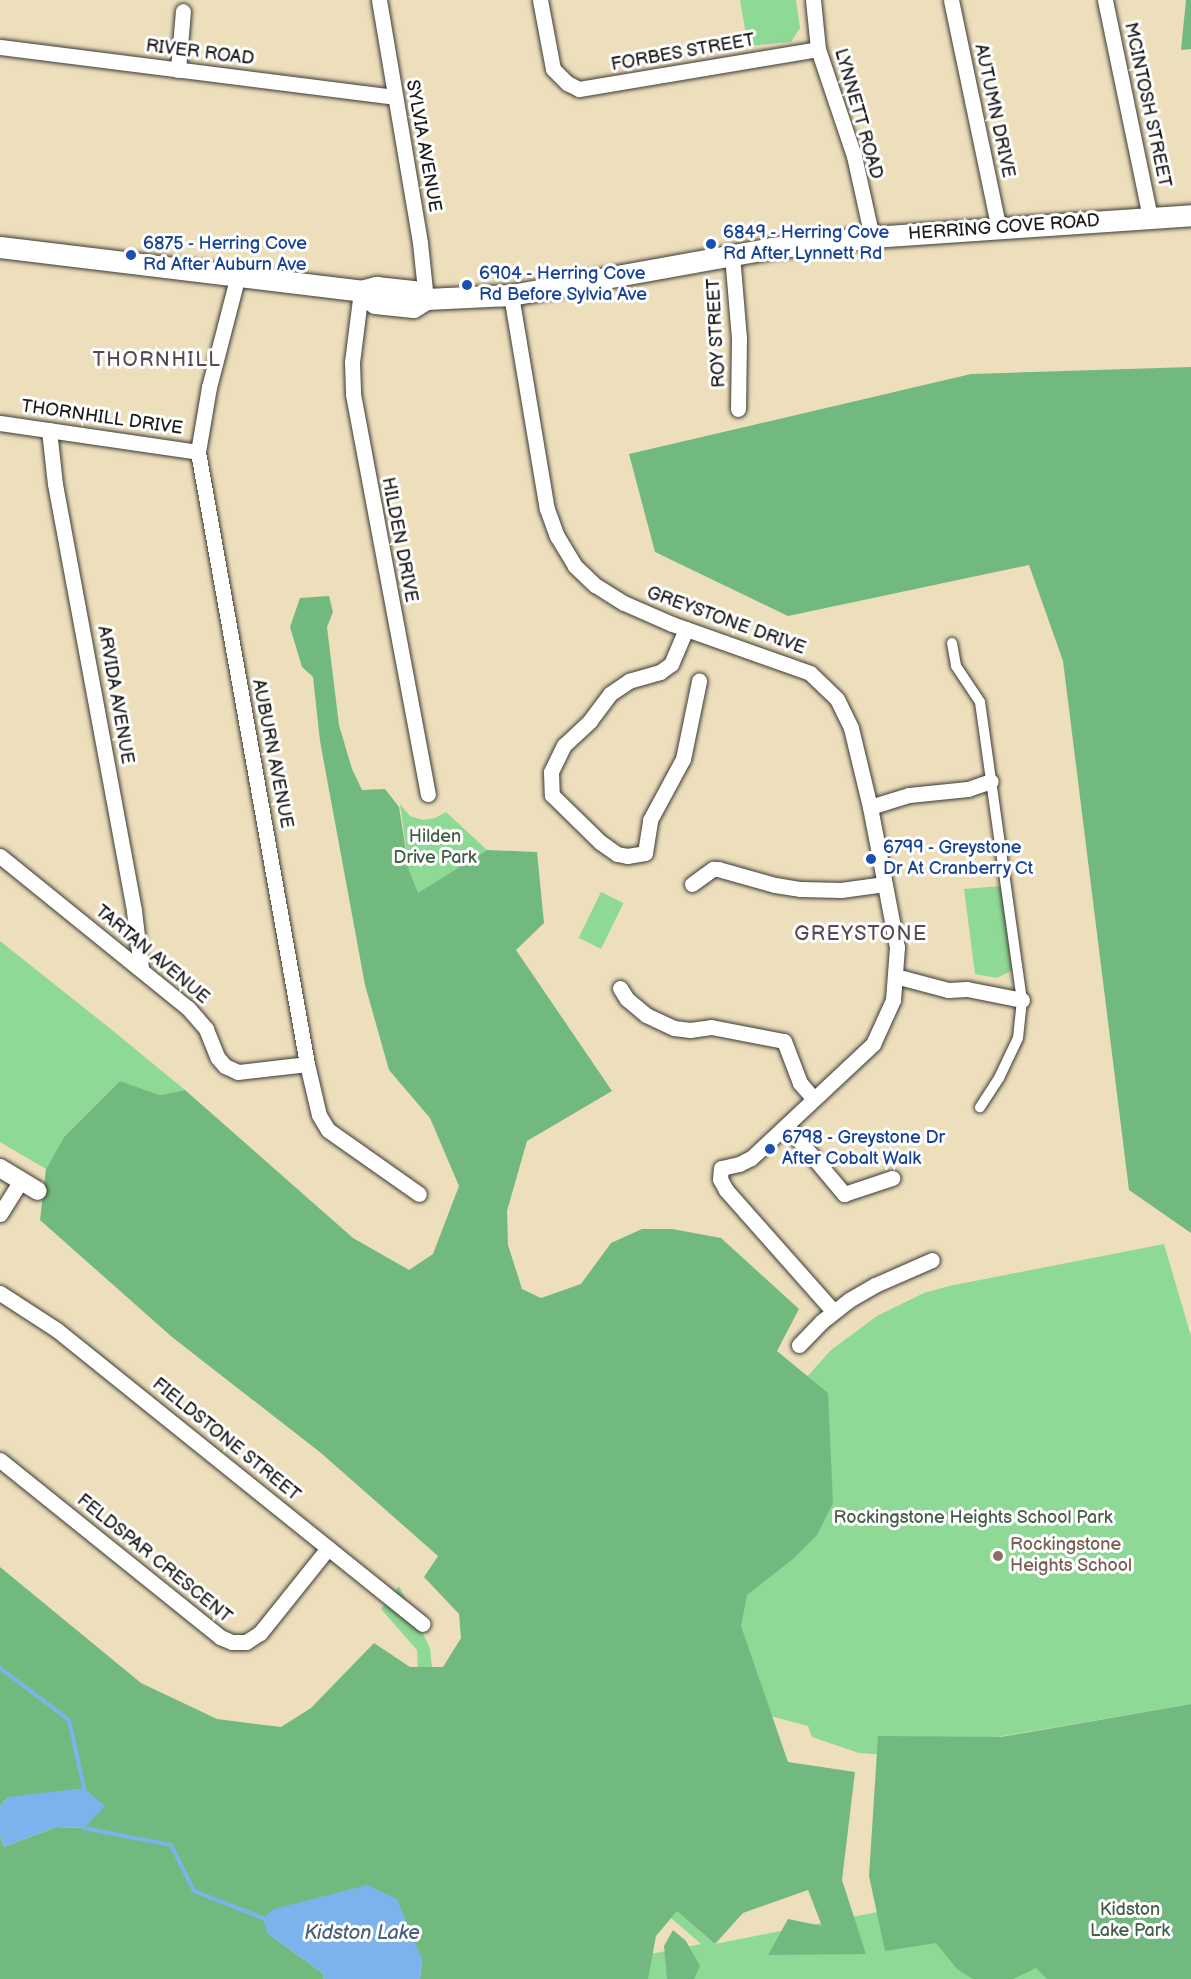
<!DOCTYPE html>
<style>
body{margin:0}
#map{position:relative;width:1191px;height:1979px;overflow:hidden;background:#eddfbc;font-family:"Balsamiq Sans",sans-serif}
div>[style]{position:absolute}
.green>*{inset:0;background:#8ed996;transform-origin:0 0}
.forest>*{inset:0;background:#72b97f}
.water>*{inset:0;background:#7db3ec}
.stream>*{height:4px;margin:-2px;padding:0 2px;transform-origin:2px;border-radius:2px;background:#7db3ec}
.roads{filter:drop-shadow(0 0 2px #3b3934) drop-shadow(0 0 2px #3b3934)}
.pedestrian>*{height:10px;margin:-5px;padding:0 5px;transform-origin:5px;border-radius:5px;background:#fff}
.minor>*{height:15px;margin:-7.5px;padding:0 7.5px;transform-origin:7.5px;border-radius:7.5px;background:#fff}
.tertiary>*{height:18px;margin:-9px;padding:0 9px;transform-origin:9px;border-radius:9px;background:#fff}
.secondary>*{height:21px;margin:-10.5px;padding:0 10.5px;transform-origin:10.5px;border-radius:10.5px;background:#fff}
.dots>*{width:16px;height:16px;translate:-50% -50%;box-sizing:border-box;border:3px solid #fff;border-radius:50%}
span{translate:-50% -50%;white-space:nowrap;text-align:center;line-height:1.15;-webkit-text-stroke:6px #fff;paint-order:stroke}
.street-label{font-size:18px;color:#1c1c1c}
.transit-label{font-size:18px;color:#164399}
.left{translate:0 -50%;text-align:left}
.park-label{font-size:18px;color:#445e47}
.education-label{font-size:18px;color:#785e54}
.neighbourhood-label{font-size:20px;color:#594854;letter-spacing:1.5px}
.water-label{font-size:20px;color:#48607a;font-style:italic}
</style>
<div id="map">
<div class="green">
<div style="clip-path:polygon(740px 0,796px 0,800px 28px,791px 42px,748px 46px)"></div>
<div style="clip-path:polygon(400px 804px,410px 816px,423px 820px,435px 818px,446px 812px,487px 850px,418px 894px,409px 870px)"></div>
<div style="clip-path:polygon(1002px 886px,1013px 970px,997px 978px,975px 974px,964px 889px)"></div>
<div style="left:601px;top:892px;width:25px;height:51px;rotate:26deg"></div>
<div style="clip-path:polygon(0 941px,112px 1030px,185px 1090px,160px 1095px,120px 1081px,64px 1137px,46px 1169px,0 1142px)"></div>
<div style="clip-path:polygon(1164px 1244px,1191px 1336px,1191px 1704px,998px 1737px,910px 1757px,859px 1753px,812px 1737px,808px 1726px,770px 1716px,717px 1696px,797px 1388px,831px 1350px,877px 1316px,924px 1293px,949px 1286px)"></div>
<div style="clip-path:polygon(399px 1586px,430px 1648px,435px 1698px,715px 1944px,1191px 1850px,1191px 1979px,525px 1979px,701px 1944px,409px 1691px,418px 1676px,417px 1650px,381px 1609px)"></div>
</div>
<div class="forest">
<div style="clip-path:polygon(1186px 0,1191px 0,1191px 49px,1181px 50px)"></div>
<div style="clip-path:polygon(1191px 367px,1191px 1233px,1129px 1190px,1063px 661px,1029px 565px,788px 616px,655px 552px,629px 454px,971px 374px)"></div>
<div style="clip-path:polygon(329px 596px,333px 612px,327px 627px,339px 725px,352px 769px,362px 790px,385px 789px,399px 807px,409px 870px,418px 893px,487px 850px,537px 852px,544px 923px,516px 950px,612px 1091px,527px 1141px,507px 1211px,508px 1245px,522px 1289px,541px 1298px,581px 1284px,611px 1243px,642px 1229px,672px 1229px,721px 1238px,799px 1309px,777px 1351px,828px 1393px,833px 1503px,817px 1535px,793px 1559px,747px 1595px,741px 1626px,788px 1762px,855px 1772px,842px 1880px,866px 1954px,768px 1955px,788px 1919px,822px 1926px,808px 1890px,743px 1913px,715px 1944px,677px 1911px,656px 1936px,648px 1979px,420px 1979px,422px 1959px,267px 1933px,324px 1974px,323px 1979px,0 1979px,0 1836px,4px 1847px,56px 1827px,84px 1828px,8px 1797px,0 1806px,0 1567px,141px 1683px,217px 1719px,281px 1727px,311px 1708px,374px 1643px,410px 1667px,443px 1667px,461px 1638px,459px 1614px,424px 1577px,438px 1556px,321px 1453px,172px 1337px,40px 1220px,46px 1169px,64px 1137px,120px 1081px,160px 1095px,185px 1090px,353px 1238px,409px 1270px,433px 1254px,459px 1186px,430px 1118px,389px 1070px,365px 985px,320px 741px,313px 677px,302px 667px,290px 627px,300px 598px)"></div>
<div style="clip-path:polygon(1191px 1704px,1191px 1979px,1047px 1979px,1036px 1968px,1013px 1979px,973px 1979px,957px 1969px,936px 1943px,885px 1951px,869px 1876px,878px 1736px,1001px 1737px)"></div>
<div style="clip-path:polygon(673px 1930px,686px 1941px,700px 1966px,694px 1979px,667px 1979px,664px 1946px)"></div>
</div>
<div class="water">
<div style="clip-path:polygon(84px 1788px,105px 1806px,84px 1828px,56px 1827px,4px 1847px,0 1836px,0 1806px,8px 1797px)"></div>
<div style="clip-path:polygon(367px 1885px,397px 1899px,422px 1959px,420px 1979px,323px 1979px,324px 1974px,267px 1933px,263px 1918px,274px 1909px)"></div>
</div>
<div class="stream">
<div style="left:0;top:1668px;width:86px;rotate:37deg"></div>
<div style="left:69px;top:1720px;width:70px;rotate:77.6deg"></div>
<div style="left:84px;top:1828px;width:89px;rotate:11.1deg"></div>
<div style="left:171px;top:1845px;width:51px;rotate:63.4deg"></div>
<div style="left:194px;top:1891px;width:74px;rotate:21.4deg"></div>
</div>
<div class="roads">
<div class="pedestrian">
<div style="left:952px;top:643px;width:23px;rotate:80deg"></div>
<div style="left:956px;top:666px;width:43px;rotate:56.3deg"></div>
<div style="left:980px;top:702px;width:301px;rotate:82deg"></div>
<div style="left:1022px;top:1000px;width:38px;rotate:96deg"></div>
<div style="left:1018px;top:1038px;width:44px;rotate:115.4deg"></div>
<div style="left:999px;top:1078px;width:35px;rotate:123deg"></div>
</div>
<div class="minor">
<div style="left:379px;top:0;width:246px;rotate:80.4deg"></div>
<div style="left:420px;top:243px;width:56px;rotate:83.9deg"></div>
<div style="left:540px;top:0;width:70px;rotate:79.3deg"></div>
<div style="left:553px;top:69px;width:20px;rotate:45deg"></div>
<div style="left:567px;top:83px;width:13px;rotate:27deg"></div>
<div style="left:579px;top:89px;width:242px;rotate:-9.5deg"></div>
<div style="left:813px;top:0;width:49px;rotate:84.2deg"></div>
<div style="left:818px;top:49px;width:113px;rotate:71.4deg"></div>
<div style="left:854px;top:156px;width:83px;rotate:77.5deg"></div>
<div style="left:951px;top:0;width:234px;rotate:78.2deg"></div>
<div style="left:1105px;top:0;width:223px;rotate:78.3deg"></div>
<div style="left:0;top:47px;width:398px;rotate:7.2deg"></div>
<div style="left:178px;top:70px;width:59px;rotate:-85.2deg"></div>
<div style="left:732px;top:255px;width:83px;rotate:85.2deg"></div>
<div style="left:739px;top:338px;width:71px;rotate:90.8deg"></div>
<div style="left:238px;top:275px;width:116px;rotate:104.5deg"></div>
<div style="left:209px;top:387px;width:66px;rotate:99.6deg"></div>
<div style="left:198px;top:452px;width:622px;rotate:79.9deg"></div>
<div style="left:307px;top:1064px;width:52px;rotate:76.8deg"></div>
<div style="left:319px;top:1115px;width:17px;rotate:59deg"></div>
<div style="left:328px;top:1130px;width:111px;rotate:35.1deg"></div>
<div style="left:361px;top:291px;width:72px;rotate:97.2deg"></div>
<div style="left:352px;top:362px;width:32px;rotate:88deg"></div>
<div style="left:353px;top:394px;width:407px;rotate:79.4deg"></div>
<div style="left:511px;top:295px;width:217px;rotate:80.5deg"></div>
<div style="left:547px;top:509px;width:29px;rotate:70deg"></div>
<div style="left:557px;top:536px;width:35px;rotate:59deg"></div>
<div style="left:575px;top:566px;width:28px;rotate:44deg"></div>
<div style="left:595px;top:585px;width:34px;rotate:32deg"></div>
<div style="left:624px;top:603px;width:52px;rotate:23.6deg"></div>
<div style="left:672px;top:624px;width:146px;rotate:19.5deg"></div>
<div style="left:810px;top:673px;width:37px;rotate:44deg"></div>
<div style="left:837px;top:699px;width:32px;rotate:64deg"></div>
<div style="left:851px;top:728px;width:81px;rotate:76.5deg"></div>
<div style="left:870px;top:807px;width:143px;rotate:79.1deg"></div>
<div style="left:897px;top:947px;width:53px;rotate:94.3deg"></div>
<div style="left:893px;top:1000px;width:48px;rotate:114.4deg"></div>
<div style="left:873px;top:1044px;width:167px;rotate:136.9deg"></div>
<div style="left:751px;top:1158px;width:13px;rotate:153deg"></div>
<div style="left:739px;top:1164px;width:18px;rotate:167deg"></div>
<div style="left:721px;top:1168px;width:11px;rotate:95deg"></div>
<div style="left:720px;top:1179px;width:13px;rotate:61deg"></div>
<div style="left:726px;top:1190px;width:162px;rotate:48.5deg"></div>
<div style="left:0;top:423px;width:200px;rotate:8.3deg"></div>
<div style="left:49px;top:430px;width:54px;rotate:83.7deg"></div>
<div style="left:55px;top:484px;width:434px;rotate:79.5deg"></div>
<div style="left:134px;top:911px;width:57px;rotate:83deg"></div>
<div style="left:686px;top:629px;width:38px;rotate:113deg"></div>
<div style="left:671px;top:664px;width:14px;rotate:144deg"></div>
<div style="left:660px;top:672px;width:32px;rotate:164deg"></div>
<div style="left:629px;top:681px;width:23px;rotate:146deg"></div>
<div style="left:610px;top:694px;width:34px;rotate:127deg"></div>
<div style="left:590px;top:721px;width:35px;rotate:137deg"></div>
<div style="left:564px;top:745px;width:30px;rotate:116deg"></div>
<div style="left:551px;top:772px;width:23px;rotate:88deg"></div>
<div style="left:552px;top:795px;width:67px;rotate:44.4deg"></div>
<div style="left:600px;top:842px;width:21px;rotate:35deg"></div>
<div style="left:617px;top:854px;width:10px;rotate:11deg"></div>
<div style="left:627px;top:856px;width:18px;rotate:-9deg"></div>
<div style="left:645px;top:853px;width:33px;rotate:-81deg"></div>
<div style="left:650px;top:820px;width:69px;rotate:-61.6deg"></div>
<div style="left:683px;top:759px;width:80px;rotate:-78.4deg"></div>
<div style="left:870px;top:807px;width:41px;rotate:-17.1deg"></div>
<div style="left:909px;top:795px;width:59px;rotate:-5.8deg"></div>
<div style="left:968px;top:789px;width:24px;rotate:-19deg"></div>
<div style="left:0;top:856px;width:242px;rotate:39deg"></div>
<div style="left:188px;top:1008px;width:28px;rotate:49deg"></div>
<div style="left:206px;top:1029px;width:31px;rotate:68deg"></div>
<div style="left:218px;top:1058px;width:11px;rotate:49deg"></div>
<div style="left:225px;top:1066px;width:14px;rotate:25deg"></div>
<div style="left:238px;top:1072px;width:69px;rotate:-6.6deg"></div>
<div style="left:692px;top:884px;width:26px;rotate:-36deg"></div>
<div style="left:713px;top:869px;width:5px"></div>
<div style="left:718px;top:869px;width:59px;rotate:15.7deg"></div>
<div style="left:775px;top:885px;width:26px;rotate:9deg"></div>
<div style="left:801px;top:889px;width:40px;rotate:1.4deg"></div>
<div style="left:841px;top:890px;width:44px;rotate:-7.8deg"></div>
<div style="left:895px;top:976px;width:55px;rotate:14.8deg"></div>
<div style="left:948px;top:990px;width:19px;rotate:-3deg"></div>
<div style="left:967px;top:989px;width:56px;rotate:11.3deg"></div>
<div style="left:620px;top:988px;width:13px;rotate:58deg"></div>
<div style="left:627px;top:999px;width:25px;rotate:40deg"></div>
<div style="left:646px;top:1015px;width:31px;rotate:25deg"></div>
<div style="left:674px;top:1028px;width:16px;rotate:7deg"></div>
<div style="left:690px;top:1030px;width:21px;rotate:-8deg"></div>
<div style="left:711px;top:1027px;width:74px;rotate:10.9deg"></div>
<div style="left:784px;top:1041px;width:45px;rotate:69.1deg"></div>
<div style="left:800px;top:1083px;width:21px;rotate:49deg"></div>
<div style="left:787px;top:1126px;width:89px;rotate:50deg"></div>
<div style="left:844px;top:1194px;width:51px;rotate:-18.4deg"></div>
<div style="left:0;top:1214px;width:39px;rotate:-58deg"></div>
<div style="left:0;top:1293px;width:68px;rotate:33deg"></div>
<div style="left:57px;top:1330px;width:469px;rotate:38.8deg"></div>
<div style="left:799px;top:1345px;width:32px;rotate:-46deg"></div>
<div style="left:821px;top:1322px;width:36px;rotate:-38deg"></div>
<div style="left:849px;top:1300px;width:30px;rotate:-30deg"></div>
<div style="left:875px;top:1285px;width:62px;rotate:-23.7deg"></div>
<div style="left:0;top:1460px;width:282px;rotate:38.8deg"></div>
<div style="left:220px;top:1637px;width:13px;rotate:23deg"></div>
<div style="left:232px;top:1642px;width:14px"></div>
<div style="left:246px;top:1642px;width:17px;rotate:-33deg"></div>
<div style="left:260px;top:1633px;width:109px;rotate:-51.3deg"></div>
</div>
<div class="tertiary">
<div style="left:0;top:1168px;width:44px;rotate:31.2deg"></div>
</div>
<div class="secondary">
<div style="left:0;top:247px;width:364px;rotate:6.9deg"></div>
<div style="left:361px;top:291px;width:16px;rotate:-15deg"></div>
<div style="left:376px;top:287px;width:37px;rotate:6deg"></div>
<div style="left:413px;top:291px;width:15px;rotate:32deg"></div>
<div style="left:361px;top:291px;width:18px;rotate:41deg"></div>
<div style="left:375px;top:303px;width:38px;rotate:6deg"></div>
<div style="left:413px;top:307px;width:15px;rotate:-32deg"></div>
<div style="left:426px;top:299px;width:85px;rotate:-2.7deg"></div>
<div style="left:511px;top:295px;width:264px;rotate:-10.2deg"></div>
<div style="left:771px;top:248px;width:102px;rotate:-6.2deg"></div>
<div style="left:872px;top:237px;width:320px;rotate:-3.9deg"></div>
</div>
</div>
<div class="dots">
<div style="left:711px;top:244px;background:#1a4fb4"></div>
<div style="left:131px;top:255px;background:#1a4fb4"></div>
<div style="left:467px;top:285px;background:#1a4fb4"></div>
<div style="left:871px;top:859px;background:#1a4fb4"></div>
<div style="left:770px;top:1149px;background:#1a4fb4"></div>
<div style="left:998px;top:1556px;background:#8d6e63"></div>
</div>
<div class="street-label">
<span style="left:200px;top:53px;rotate:7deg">RIVER ROAD</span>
<span style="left:683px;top:53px;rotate:-10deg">FORBES STREET</span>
<span style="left:1147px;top:105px;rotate:78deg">MCINTOSH STREET</span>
<span style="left:994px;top:111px;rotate:78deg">AUTUMN DRIVE</span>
<span style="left:858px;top:114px;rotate:74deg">LYNNETT ROAD</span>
<span style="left:423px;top:146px;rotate:80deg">SYLVIA AVENUE</span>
<span style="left:1004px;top:228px;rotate:-4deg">HERRING COVE ROAD</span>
<span style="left:717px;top:333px;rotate:-93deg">ROY STREET</span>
<span style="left:102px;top:418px;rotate:8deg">THORNHILL DRIVE</span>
<span style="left:399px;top:540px;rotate:79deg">HILDEN DRIVE</span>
<span style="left:726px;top:621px;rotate:20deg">GREYSTONE DRIVE</span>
<span style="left:115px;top:695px;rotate:80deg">ARVIDA AVENUE</span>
<span style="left:272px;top:754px;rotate:79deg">AUBURN AVENUE</span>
<span style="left:152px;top:955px;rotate:40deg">TARTAN AVENUE</span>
<span style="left:226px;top:1440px;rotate:39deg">FIELDSTONE STREET</span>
<span style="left:154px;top:1559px;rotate:39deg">FELDSPAR CRESCENT</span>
</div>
<div class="transit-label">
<span class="left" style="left:723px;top:244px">6849 - Herring Cove<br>Rd After Lynnett Rd</span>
<span class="left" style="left:143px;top:255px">6875 - Herring Cove<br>Rd After Auburn Ave</span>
<span class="left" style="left:479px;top:285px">6904 - Herring Cove<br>Rd Before Sylvia Ave</span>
<span class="left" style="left:883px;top:859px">6799 - Greystone<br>Dr At Cranberry Ct</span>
<span class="left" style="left:782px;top:1149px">6798 - Greystone Dr<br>After Cobalt Walk</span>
</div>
<div class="park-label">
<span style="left:435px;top:848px">Hilden<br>Drive Park</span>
<span style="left:973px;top:1518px">Rockingstone Heights School Park</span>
<span style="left:1130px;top:1921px">Kidston<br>Lake Park</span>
</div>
<div class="education-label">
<span class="left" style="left:1010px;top:1556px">Rockingstone<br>Heights School</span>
</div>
<div class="neighbourhood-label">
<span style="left:157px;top:360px">THORNHILL</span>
<span style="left:861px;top:934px">GREYSTONE</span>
</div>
<div class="water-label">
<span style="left:362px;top:1933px">Kidston Lake</span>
</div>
</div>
